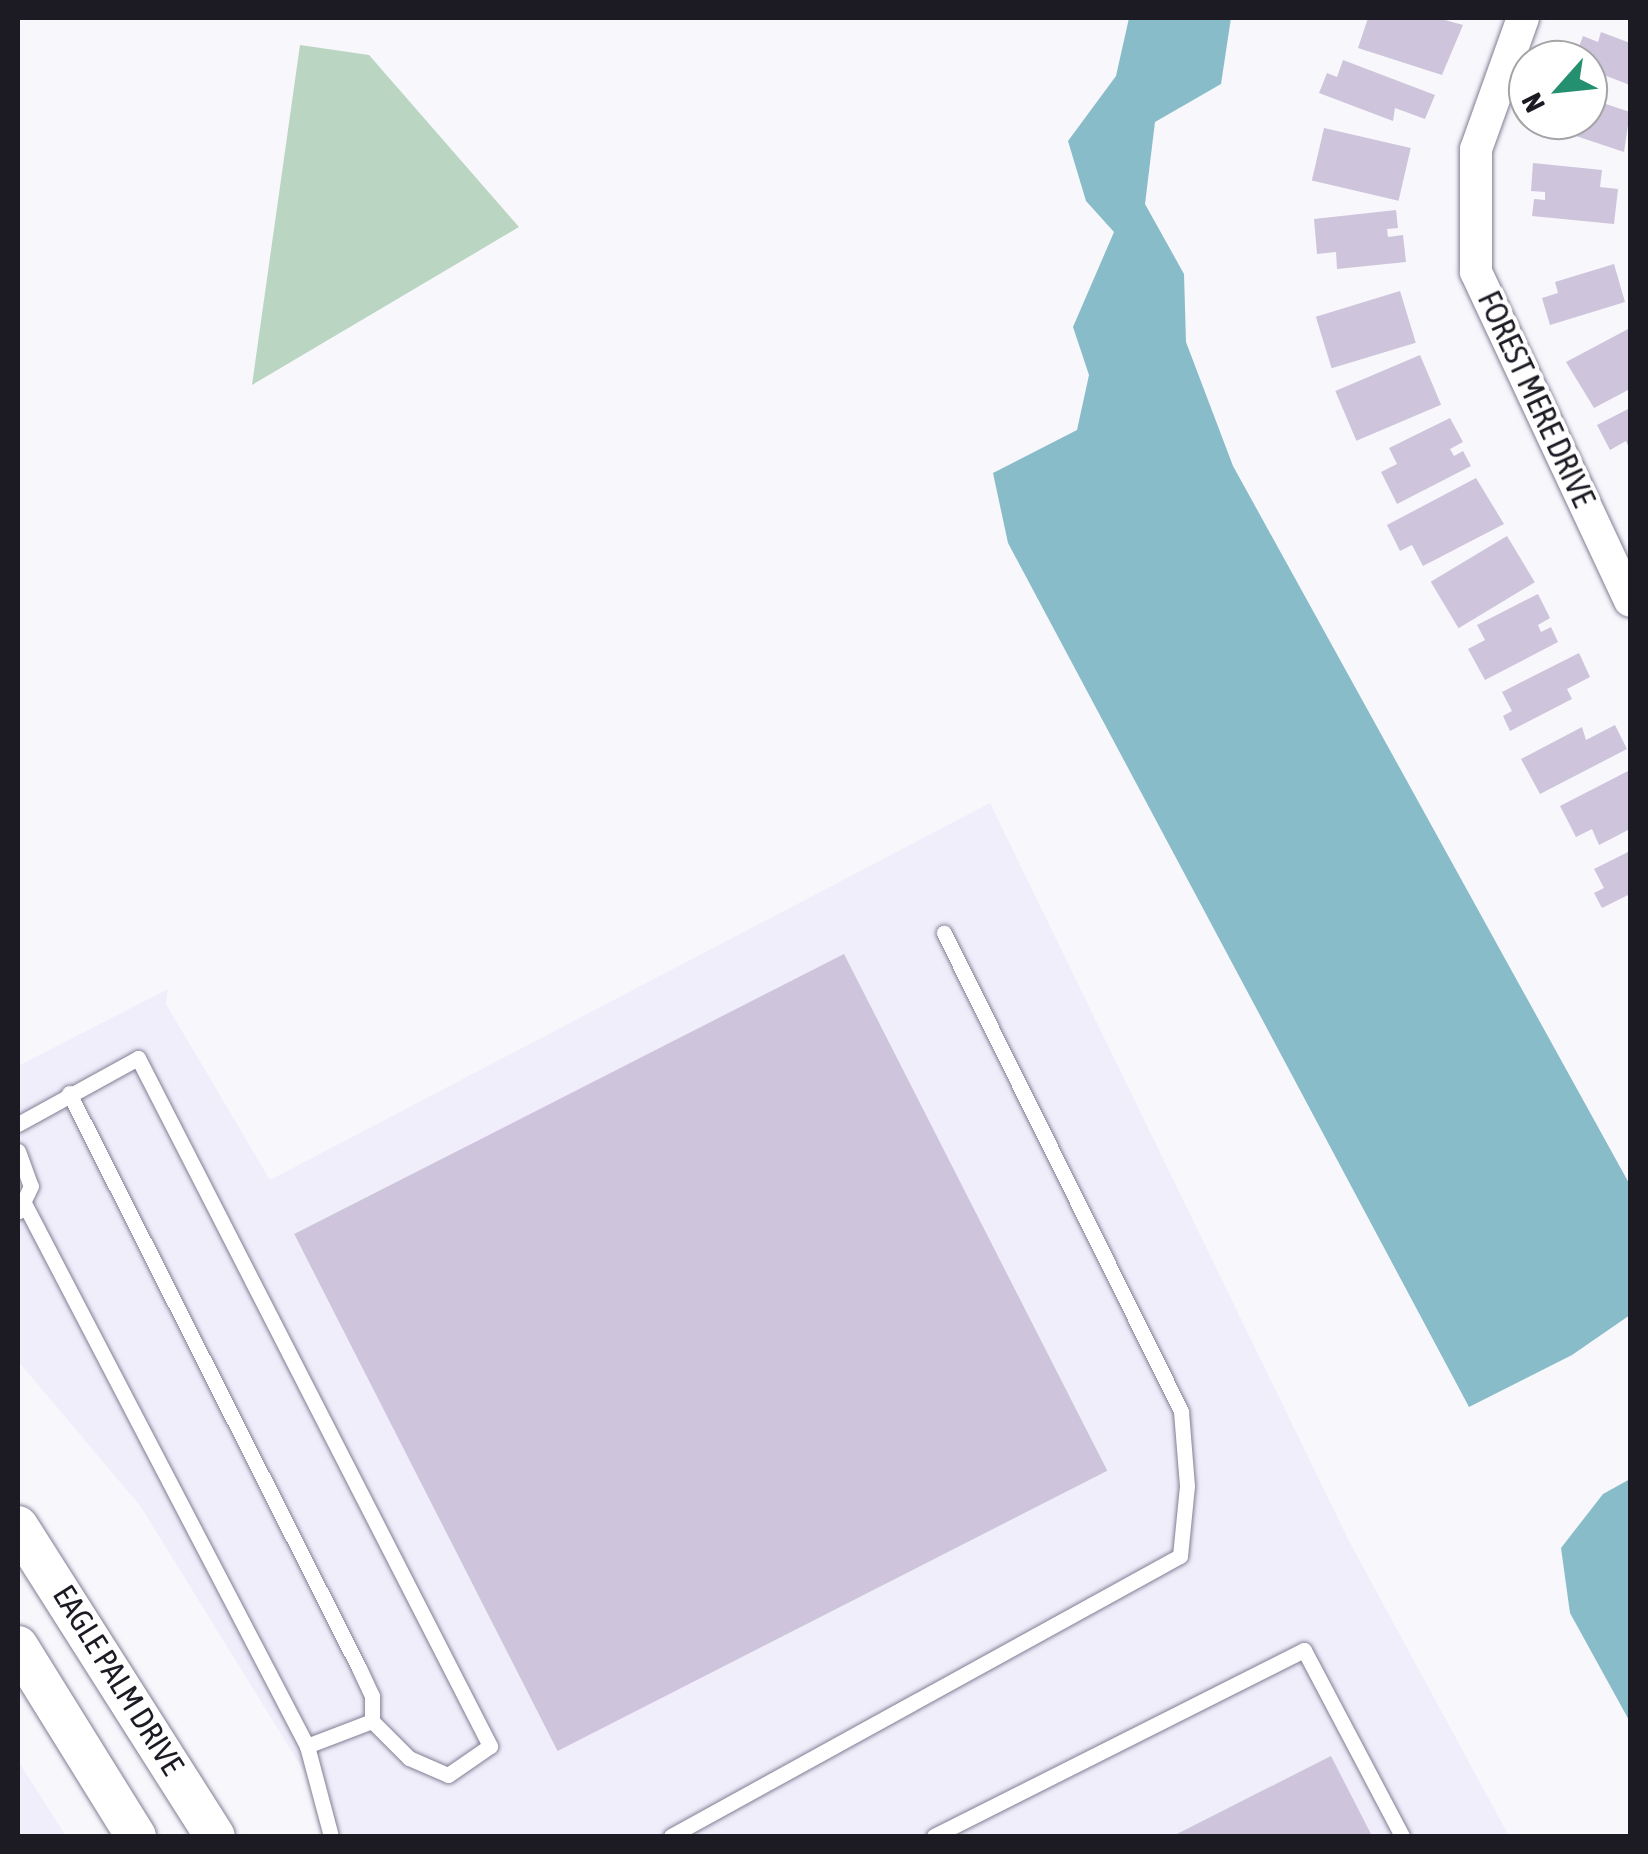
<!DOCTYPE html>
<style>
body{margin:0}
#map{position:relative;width:1648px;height:1854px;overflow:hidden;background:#f8f7fc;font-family:"Asap Condensed",sans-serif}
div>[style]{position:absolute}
.built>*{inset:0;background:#f0eefb}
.green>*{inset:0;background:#bad5c1}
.water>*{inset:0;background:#88bcc9}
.building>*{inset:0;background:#cec4db;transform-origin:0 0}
.roads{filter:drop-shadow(0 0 2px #817e94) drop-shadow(0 0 2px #817e94)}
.service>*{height:15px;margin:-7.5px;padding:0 7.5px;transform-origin:7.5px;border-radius:7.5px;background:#fff}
.minor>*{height:32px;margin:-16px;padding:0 16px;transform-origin:16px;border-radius:16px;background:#fff}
.tertiary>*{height:40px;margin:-20px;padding:0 20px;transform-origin:20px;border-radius:20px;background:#fff}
span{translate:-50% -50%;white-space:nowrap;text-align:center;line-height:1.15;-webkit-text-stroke:8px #fff;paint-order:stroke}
.street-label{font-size:32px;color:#1c1b24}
.frame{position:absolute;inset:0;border:20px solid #1c1b24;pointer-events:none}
.north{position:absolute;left:1508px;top:40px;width:100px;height:100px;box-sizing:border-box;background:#fff;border:2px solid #a4a4a7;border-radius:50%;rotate:243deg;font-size:28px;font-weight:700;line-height:40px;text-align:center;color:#1c1b24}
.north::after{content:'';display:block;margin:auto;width:35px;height:45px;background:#249070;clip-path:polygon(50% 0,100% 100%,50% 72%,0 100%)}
</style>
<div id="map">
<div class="built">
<div style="clip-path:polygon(990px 803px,1349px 1541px,1509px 1836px,344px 1836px,141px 1507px,18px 1361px,18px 1066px,168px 989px,166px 1004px,270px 1180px)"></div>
<div style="clip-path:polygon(18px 1761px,66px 1836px,18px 1836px)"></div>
</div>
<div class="green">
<div style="clip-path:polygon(300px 45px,369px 55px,519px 227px,252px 385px)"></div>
</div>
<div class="water">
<div style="clip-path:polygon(1129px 18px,1231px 18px,1221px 84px,1155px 122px,1145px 204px,1184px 274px,1186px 342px,1233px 466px,1630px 1185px,1630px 1315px,1572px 1355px,1469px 1407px,1008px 543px,993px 473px,1077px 430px,1089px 375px,1073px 327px,1114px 232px,1086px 201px,1068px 141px,1116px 76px)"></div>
<div style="clip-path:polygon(1630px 1479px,1630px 1722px,1570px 1613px,1561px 1548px,1603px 1494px)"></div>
</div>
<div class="building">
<div style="clip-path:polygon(1368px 18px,1438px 18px,1463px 25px,1442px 75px,1358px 48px)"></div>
<div style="clip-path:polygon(1601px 32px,1630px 43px,1630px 85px,1588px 69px,1588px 60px,1574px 60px,1583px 36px,1598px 42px)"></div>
<div style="clip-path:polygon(1343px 60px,1435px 95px,1425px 119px,1395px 108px,1393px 121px,1319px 93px,1327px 73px,1337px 77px)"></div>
<div style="clip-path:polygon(1588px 98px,1630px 112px,1624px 152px,1567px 133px,1571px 120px,1588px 120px)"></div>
<div style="left:1324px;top:128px;width:89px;height:54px;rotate:13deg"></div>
<div style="clip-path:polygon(1533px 163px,1602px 170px,1600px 187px,1618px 189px,1614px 224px,1532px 216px,1534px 199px,1545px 200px,1545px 192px,1531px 191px)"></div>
<div style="clip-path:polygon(1396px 210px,1398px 228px,1387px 229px,1388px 237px,1403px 235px,1406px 262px,1337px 269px,1336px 252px,1317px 254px,1314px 219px)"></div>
<div style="clip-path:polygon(1614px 264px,1625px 302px,1550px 325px,1542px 298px,1558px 293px,1555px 282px)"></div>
<div style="left:1400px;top:291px;width:54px;height:88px;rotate:73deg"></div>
<div style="clip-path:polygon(1630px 328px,1630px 389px,1594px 408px,1566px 362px)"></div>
<div style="left:1420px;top:355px;width:54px;height:92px;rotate:67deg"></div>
<div style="clip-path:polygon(1630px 408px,1630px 450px,1626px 441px,1610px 450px,1597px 425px)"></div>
<div style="clip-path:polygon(1450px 418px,1463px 442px,1450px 449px,1454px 456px,1463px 451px,1471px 466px,1397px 504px,1381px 472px,1397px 464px,1389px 448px)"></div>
<div style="clip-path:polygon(1476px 478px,1504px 524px,1423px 566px,1412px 545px,1400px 551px,1387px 525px)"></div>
<div style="left:1507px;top:536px;width:54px;height:89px;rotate:59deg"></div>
<div style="clip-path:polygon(1538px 594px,1550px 618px,1538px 625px,1541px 632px,1551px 627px,1558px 642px,1485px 680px,1468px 649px,1485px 640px,1477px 625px)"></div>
<div style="clip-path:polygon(1579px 653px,1590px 677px,1567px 689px,1572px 699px,1510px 731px,1503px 716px,1512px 711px,1502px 692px)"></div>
<div style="clip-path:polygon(1615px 725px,1627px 749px,1540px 794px,1521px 759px,1582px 727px,1586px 740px)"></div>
<div style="clip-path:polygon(1630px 770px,1630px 829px,1599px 845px,1592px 829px,1576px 837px,1560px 806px)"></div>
<div style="clip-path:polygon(1630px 851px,1630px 894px,1602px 908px,1594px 893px,1604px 888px,1594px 869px)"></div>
<div style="left:844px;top:954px;width:580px;height:617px;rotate:63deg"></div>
<div style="clip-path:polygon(1331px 1756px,1372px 1836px,1173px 1836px)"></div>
</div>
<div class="roads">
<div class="service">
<div style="left:69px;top:1093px;width:644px;rotate:63.24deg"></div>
<div style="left:359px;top:1668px;width:31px;rotate:65deg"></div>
<div style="left:372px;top:1696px;width:25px;rotate:90deg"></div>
<div style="left:18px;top:1124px;width:137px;rotate:-28.8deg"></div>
<div style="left:138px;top:1058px;width:773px;rotate:62.9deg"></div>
<div style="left:490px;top:1746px;width:51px;rotate:145.4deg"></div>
<div style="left:448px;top:1775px;width:43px;rotate:-156.4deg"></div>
<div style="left:409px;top:1758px;width:52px;rotate:-135deg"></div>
<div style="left:372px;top:1721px;width:70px;rotate:159deg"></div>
<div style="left:18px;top:1151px;width:37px;rotate:70deg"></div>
<div style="left:31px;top:1186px;width:28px;rotate:116deg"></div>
<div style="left:25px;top:1205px;width:610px;rotate:62.47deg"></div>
<div style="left:307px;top:1746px;width:93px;rotate:75.1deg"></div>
<div style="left:671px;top:1836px;width:581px;rotate:-28.82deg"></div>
<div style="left:1180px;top:1556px;width:70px;rotate:-84.3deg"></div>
<div style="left:1187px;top:1486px;width:75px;rotate:-94.6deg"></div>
<div style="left:1181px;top:1411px;width:534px;rotate:-116.37deg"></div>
<div style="left:934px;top:1836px;width:414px;rotate:-26.7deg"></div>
<div style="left:1304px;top:1650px;width:210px;rotate:62.2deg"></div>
</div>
<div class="minor">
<div style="left:1523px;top:18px;width:139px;rotate:109.7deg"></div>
<div style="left:1476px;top:149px;width:123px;rotate:90deg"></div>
<div style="left:1476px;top:272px;width:363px;rotate:64.9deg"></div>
</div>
<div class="tertiary">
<div style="left:18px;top:1526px;width:367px;rotate:57.6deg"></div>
<div style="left:18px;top:1646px;width:224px;rotate:58.2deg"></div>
</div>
</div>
<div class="street-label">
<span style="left:1536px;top:399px;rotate:65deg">FOREST MERE DRIVE</span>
<span style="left:118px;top:1680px;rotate:58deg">EAGLE PALM DRIVE</span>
</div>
<div class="frame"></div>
<div class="north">N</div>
</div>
